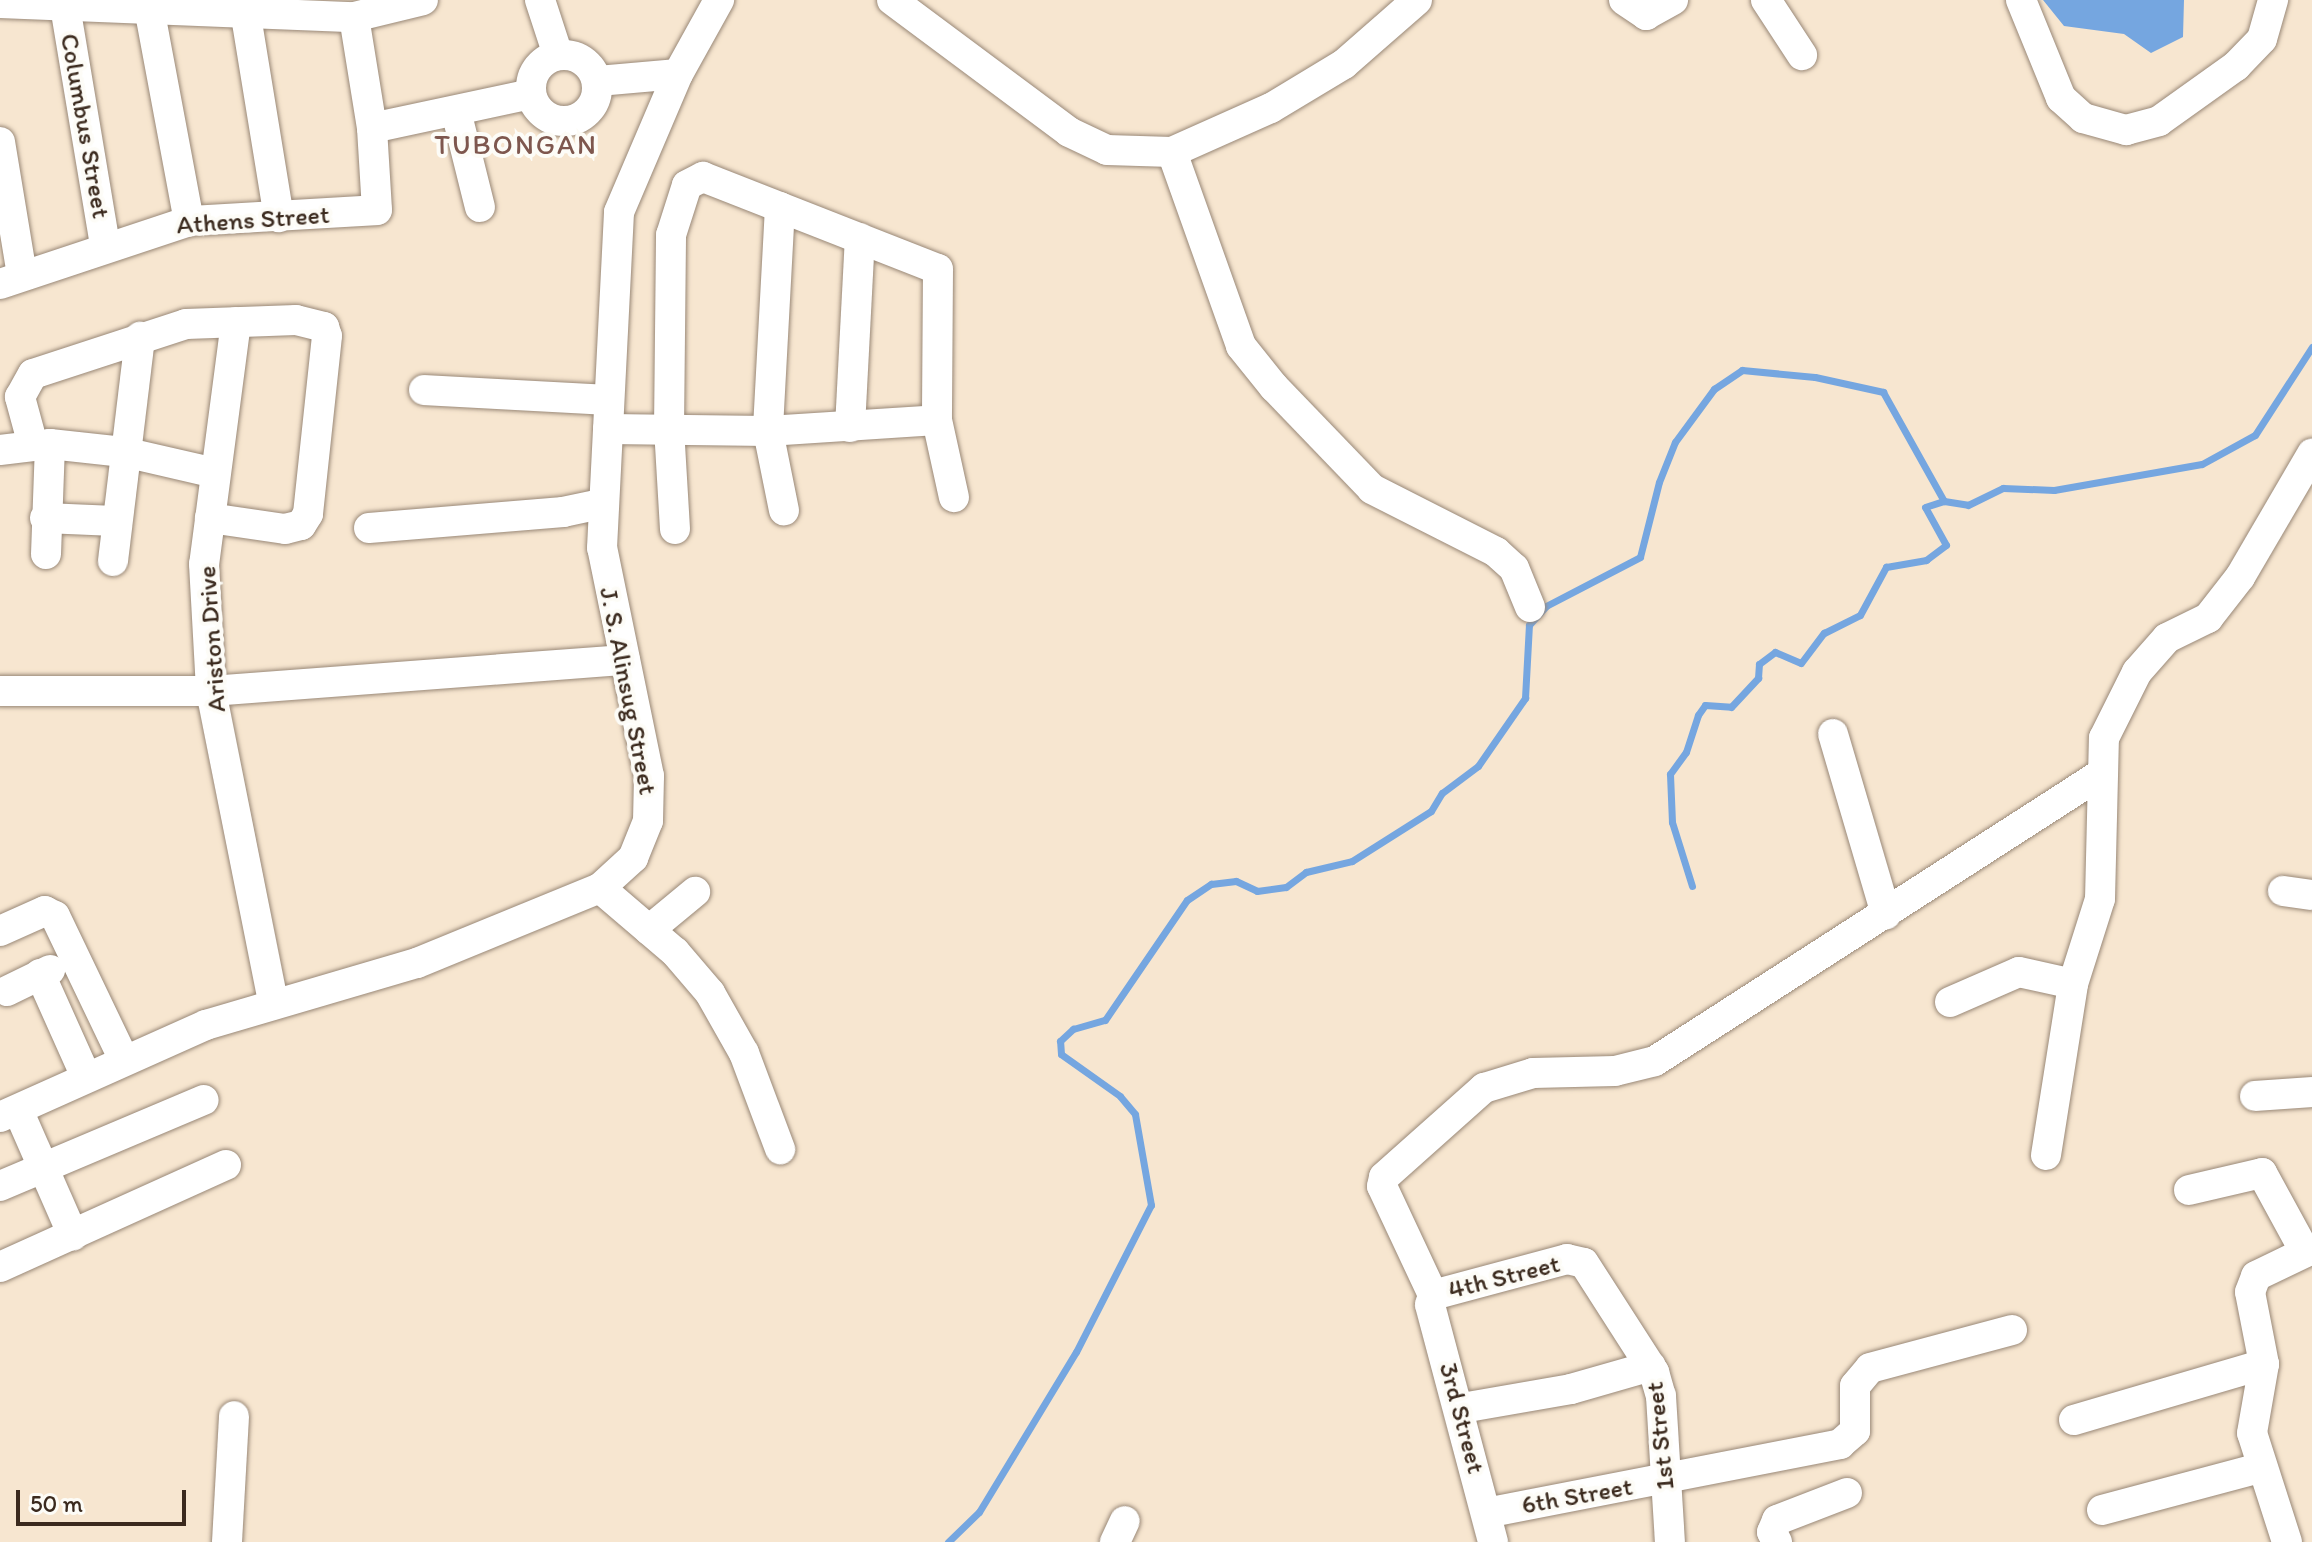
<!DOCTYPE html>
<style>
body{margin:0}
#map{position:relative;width:2312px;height:1542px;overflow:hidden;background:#f7e6d0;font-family:Itim,sans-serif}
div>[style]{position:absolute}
.water>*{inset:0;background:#75a6e0}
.stream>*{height:7px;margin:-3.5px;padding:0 3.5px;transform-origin:3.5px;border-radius:3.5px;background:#75a6e0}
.roads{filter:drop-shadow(0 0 2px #987) drop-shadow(0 0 2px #987)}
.minor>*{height:30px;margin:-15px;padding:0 15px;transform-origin:15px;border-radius:15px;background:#fff}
.minor>.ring{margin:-15px;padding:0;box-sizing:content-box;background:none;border:30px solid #fff;border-radius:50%}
span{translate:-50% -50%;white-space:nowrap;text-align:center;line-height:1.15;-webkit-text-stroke:8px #fdfcf7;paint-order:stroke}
.street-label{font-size:26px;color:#3b2a1e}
.neighbourhood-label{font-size:28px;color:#7e574e;letter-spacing:2px}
.scale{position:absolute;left:16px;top:1490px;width:170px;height:36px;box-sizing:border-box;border:4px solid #3b2a1e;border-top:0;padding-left:10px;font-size:24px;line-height:28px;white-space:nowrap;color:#3b2a1e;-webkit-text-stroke:6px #fdfcf7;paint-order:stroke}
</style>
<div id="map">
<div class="water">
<div style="clip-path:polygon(2043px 0,2184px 0,2183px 37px,2151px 53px,2124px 34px,2064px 26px)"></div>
</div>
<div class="stream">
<div style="left:1692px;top:886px;width:67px;rotate:-107.4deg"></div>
<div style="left:1672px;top:822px;width:48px;rotate:-92.4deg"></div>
<div style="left:1670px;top:774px;width:27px;rotate:-54deg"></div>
<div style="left:1686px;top:752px;width:39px;rotate:-72deg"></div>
<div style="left:1698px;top:715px;width:12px;rotate:-55deg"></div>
<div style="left:1705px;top:705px;width:26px;rotate:4deg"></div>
<div style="left:1731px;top:707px;width:40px;rotate:-47deg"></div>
<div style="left:1758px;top:678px;width:14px;rotate:-86deg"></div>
<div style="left:1759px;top:664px;width:20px;rotate:-37deg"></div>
<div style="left:1775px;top:652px;width:28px;rotate:23deg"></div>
<div style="left:1801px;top:663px;width:38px;rotate:-53deg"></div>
<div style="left:1824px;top:633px;width:40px;rotate:-26.6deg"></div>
<div style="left:1860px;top:615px;width:55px;rotate:-61.6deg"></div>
<div style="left:1886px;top:567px;width:41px;rotate:-9.9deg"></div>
<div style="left:1926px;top:560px;width:25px;rotate:-37deg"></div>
<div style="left:1946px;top:545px;width:43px;rotate:-118.9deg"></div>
<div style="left:1925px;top:507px;width:20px;rotate:-18deg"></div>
<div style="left:948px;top:1542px;width:43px;rotate:-44.1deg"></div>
<div style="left:979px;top:1512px;width:187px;rotate:-58.8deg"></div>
<div style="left:1076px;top:1352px;width:165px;rotate:-63deg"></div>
<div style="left:1151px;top:1205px;width:92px;rotate:-100deg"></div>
<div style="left:1135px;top:1114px;width:23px;rotate:-130deg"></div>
<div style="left:1120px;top:1096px;width:72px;rotate:-144.6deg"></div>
<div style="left:1061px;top:1054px;width:13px;rotate:-94deg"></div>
<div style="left:1060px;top:1041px;width:18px;rotate:-43deg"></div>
<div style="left:1073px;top:1029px;width:33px;rotate:-16deg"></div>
<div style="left:1105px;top:1020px;width:145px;rotate:-55.7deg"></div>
<div style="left:1187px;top:900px;width:29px;rotate:-34deg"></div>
<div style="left:1211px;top:884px;width:25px;rotate:-7deg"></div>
<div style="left:1236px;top:881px;width:23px;rotate:25deg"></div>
<div style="left:1257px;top:891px;width:29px;rotate:-8deg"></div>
<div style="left:1286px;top:887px;width:25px;rotate:-37deg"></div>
<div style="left:1306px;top:872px;width:47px;rotate:-13.4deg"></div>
<div style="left:1352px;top:861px;width:93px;rotate:-32.3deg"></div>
<div style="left:1431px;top:811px;width:21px;rotate:-59deg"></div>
<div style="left:1442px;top:793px;width:45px;rotate:-36.9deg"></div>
<div style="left:1478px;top:766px;width:83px;rotate:-55.3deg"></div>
<div style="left:1525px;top:698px;width:73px;rotate:-86.9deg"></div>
<div style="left:1529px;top:625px;width:25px;rotate:-48deg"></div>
<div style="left:1546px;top:606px;width:106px;rotate:-27.5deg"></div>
<div style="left:1640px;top:557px;width:77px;rotate:-75.8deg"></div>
<div style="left:1659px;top:482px;width:43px;rotate:-68.2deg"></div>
<div style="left:1675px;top:442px;width:66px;rotate:-53.7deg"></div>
<div style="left:1714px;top:389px;width:34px;rotate:-34deg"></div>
<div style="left:1742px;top:370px;width:73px;rotate:5.5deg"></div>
<div style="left:1815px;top:377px;width:70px;rotate:12.4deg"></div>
<div style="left:1883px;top:392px;width:125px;rotate:60.8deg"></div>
<div style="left:1944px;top:501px;width:24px;rotate:9deg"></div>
<div style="left:1968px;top:505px;width:39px;rotate:-26deg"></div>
<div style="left:2003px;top:488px;width:51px;rotate:2.2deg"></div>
<div style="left:2054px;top:490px;width:150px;rotate:-10deg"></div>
<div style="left:2202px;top:464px;width:60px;rotate:-28.7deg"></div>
<div style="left:2255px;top:435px;width:105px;rotate:-57.1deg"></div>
</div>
<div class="roads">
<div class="minor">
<div style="left:540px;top:0;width:58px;rotate:71.9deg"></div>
<div style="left:892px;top:0;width:221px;rotate:36.7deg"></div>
<div style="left:1069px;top:132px;width:42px;rotate:25.3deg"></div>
<div style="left:1107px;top:150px;width:65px;rotate:1.8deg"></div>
<div style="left:1172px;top:152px;width:108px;rotate:-24deg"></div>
<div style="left:1271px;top:108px;width:85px;rotate:-31.1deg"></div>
<div style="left:1344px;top:64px;width:97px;rotate:-41.2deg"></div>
<div style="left:1624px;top:0;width:27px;rotate:34deg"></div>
<div style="left:1646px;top:15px;width:31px;rotate:-29deg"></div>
<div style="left:1766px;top:0;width:66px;rotate:56.8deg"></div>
<div style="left:2021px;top:0;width:106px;rotate:67.8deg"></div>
<div style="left:2061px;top:98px;width:30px;rotate:42deg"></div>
<div style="left:2083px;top:118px;width:45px;rotate:15.6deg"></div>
<div style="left:2126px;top:130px;width:34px;rotate:-15deg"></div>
<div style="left:2159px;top:121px;width:95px;rotate:-35.5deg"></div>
<div style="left:2236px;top:66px;width:37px;rotate:-46deg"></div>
<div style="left:2262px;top:39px;width:41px;rotate:-74.2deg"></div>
<div style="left:0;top:3px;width:354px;rotate:2.3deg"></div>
<div style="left:354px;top:17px;width:71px;rotate:-13.8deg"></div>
<div style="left:65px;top:6px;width:242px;rotate:80.5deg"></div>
<div style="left:245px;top:10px;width:210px;rotate:80.7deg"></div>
<div style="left:150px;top:13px;width:212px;rotate:79.4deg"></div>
<div class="ring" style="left:531px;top:55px;width:36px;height:36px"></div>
<div style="left:598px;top:81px;width:80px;rotate:-5deg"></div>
<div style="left:456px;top:111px;width:99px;rotate:76deg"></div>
<div style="left:372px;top:128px;width:162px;rotate:-12.1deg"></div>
<div style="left:0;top:142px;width:135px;rotate:80.6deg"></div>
<div style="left:1172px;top:152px;width:206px;rotate:70.4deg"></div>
<div style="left:1241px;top:346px;width:53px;rotate:51.2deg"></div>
<div style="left:1274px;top:387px;width:141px;rotate:46.1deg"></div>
<div style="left:1372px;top:489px;width:139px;rotate:26.9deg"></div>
<div style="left:1496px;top:552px;width:24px;rotate:42deg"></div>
<div style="left:1514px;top:568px;width:42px;rotate:67.7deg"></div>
<div style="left:780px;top:207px;width:224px;rotate:93.1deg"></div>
<div style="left:768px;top:431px;width:81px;rotate:78.6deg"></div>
<div style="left:0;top:284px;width:199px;rotate:-18.4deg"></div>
<div style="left:189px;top:221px;width:188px;rotate:-3.3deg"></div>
<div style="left:377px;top:210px;width:82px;rotate:-93.5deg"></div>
<div style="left:372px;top:128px;width:112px;rotate:-99.2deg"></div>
<div style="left:236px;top:322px;width:244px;rotate:97.5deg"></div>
<div style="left:204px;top:564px;width:127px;rotate:86.8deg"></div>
<div style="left:211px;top:691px;width:316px;rotate:78.7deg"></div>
<div style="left:424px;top:390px;width:184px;rotate:3.1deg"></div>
<div style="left:850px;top:427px;width:189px;rotate:-87deg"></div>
<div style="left:608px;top:429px;width:160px;rotate:0.7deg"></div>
<div style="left:768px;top:431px;width:169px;rotate:-3.7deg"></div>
<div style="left:33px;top:445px;width:50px;rotate:-105.2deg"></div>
<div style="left:20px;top:397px;width:26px;rotate:-61deg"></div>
<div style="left:33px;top:374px;width:161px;rotate:-18.1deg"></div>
<div style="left:186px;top:324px;width:110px;rotate:-2.1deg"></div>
<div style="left:296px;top:320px;width:29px;rotate:14deg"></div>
<div style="left:324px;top:327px;width:9px;rotate:72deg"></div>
<div style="left:327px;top:336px;width:179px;rotate:96.1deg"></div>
<div style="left:308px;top:514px;width:13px;rotate:122deg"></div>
<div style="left:301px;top:525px;width:16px;rotate:166deg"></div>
<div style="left:285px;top:529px;width:76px;rotate:-171.7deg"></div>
<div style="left:0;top:450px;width:50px;rotate:-6.8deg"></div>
<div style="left:50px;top:444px;width:74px;rotate:6.2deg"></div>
<div style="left:124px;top:452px;width:93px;rotate:13deg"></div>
<div style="left:45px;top:518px;width:70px;rotate:2.5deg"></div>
<div style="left:369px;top:528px;width:195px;rotate:-4.7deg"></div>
<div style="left:563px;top:512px;width:39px;rotate:-12deg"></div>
<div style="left:675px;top:529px;width:100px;rotate:-93.4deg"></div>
<div style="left:669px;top:429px;width:194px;rotate:-89.4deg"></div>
<div style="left:671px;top:235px;width:52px;rotate:-72.3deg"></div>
<div style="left:687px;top:185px;width:18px;rotate:-27deg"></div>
<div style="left:703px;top:177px;width:252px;rotate:21.4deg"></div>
<div style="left:938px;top:269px;width:151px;rotate:90.4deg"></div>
<div style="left:937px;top:420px;width:79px;rotate:77.6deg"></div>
<div style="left:46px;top:554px;width:110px;rotate:-87.9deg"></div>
<div style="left:113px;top:561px;width:226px;rotate:-83.1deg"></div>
<div style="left:0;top:691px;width:211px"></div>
<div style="left:211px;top:691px;width:415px;rotate:-4.3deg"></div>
<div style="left:1833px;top:734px;width:188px;rotate:73.6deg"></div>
<div style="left:600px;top:888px;width:99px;rotate:40.5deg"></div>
<div style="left:675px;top:952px;width:54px;rotate:49.5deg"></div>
<div style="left:710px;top:993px;width:69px;rotate:60.5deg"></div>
<div style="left:744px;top:1053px;width:103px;rotate:69.4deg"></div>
<div style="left:2283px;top:891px;width:29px;rotate:8deg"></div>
<div style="left:649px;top:930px;width:60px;rotate:-39.6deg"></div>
<div style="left:0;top:931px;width:49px;rotate:-24deg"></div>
<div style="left:45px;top:911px;width:11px;rotate:27deg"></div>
<div style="left:55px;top:916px;width:160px;rotate:64.4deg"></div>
<div style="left:40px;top:974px;width:113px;rotate:65.9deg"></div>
<div style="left:7px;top:991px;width:48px;rotate:-26deg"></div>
<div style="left:1950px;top:1002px;width:75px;rotate:-23.5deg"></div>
<div style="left:2019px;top:972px;width:55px;rotate:12.5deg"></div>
<div style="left:2255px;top:1096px;width:57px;rotate:-4deg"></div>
<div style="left:18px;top:1110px;width:137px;rotate:66.3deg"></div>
<div style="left:0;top:1117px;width:226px;rotate:-24.1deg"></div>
<div style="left:206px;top:1025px;width:220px;rotate:-16.4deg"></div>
<div style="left:417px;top:963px;width:198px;rotate:-22.3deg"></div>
<div style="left:600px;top:888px;width:45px;rotate:-42.3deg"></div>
<div style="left:633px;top:858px;width:40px;rotate:-68deg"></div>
<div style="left:648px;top:821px;width:45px;rotate:-88.7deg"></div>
<div style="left:649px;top:776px;width:233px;rotate:-101.6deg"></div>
<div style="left:602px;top:548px;width:336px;rotate:-87.1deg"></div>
<div style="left:619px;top:212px;width:150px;rotate:-66.9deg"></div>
<div style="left:678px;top:74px;width:85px;rotate:-61deg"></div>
<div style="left:2046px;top:1155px;width:173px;rotate:-81deg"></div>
<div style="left:2073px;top:984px;width:89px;rotate:-72.4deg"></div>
<div style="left:2100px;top:899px;width:161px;rotate:-88.6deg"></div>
<div style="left:2104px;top:738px;width:74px;rotate:-63.4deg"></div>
<div style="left:2137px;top:672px;width:45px;rotate:-48.6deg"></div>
<div style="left:2167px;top:638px;width:46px;rotate:-26deg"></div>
<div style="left:2208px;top:618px;width:52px;rotate:-52deg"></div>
<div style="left:2240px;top:577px;width:143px;rotate:-59.7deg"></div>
<div style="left:0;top:1186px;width:221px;rotate:-22.9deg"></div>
<div style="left:2189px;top:1190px;width:75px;rotate:-13.1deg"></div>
<div style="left:2262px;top:1173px;width:90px;rotate:61.4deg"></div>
<div style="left:0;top:1267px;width:248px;rotate:-24.3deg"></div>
<div style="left:1433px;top:1295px;width:120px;rotate:-115.1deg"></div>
<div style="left:1382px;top:1186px;width:9px;rotate:-77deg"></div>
<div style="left:1384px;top:1177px;width:134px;rotate:-41.7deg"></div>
<div style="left:1484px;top:1088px;width:51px;rotate:-17deg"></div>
<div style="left:1533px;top:1073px;width:82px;rotate:-1.4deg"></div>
<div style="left:1615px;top:1071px;width:41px;rotate:-14deg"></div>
<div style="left:1655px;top:1061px;width:530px;rotate:-32.76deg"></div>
<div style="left:1433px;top:1295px;width:139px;rotate:-15deg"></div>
<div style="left:1567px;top:1259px;width:17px;rotate:13deg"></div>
<div style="left:1584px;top:1263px;width:130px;rotate:57.3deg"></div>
<div style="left:1654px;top:1372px;width:25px;rotate:74deg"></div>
<div style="left:1661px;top:1396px;width:146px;rotate:86.5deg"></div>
<div style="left:1433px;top:1295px;width:10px;rotate:107deg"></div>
<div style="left:1430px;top:1305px;width:245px;rotate:75.1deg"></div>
<div style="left:1462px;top:1408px;width:111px;rotate:-9.9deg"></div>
<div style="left:1571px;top:1389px;width:83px;rotate:-16deg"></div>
<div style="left:2074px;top:1420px;width:198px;rotate:-16.4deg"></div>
<div style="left:2102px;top:1510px;width:163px;rotate:-14.9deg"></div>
<div style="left:1486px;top:1513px;width:361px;rotate:-11deg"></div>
<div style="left:1840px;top:1444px;width:20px;rotate:-41deg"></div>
<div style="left:1855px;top:1431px;width:45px;rotate:-90deg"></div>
<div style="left:1855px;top:1386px;width:23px;rotate:-50deg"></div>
<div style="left:1870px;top:1368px;width:147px;rotate:-15deg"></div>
<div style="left:227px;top:1542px;width:126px;rotate:-86.8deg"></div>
<div style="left:1115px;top:1542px;width:23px;rotate:-65deg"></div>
<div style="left:1777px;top:1542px;width:11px;rotate:-117deg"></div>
<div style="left:1772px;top:1532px;width:13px;rotate:-67deg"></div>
<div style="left:1777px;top:1520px;width:75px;rotate:-21.1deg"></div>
<div style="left:2287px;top:1542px;width:114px;rotate:-107.8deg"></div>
<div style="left:2252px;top:1433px;width:70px;rotate:-80.1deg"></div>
<div style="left:2264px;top:1364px;width:73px;rotate:-101deg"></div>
<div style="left:2250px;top:1292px;width:17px;rotate:-69deg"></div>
<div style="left:2256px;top:1276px;width:62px;rotate:-25.7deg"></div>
</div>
</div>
<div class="street-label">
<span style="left:85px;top:126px;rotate:80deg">Columbus Street</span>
<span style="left:253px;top:220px;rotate:-4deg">Athens Street</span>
<span style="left:212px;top:639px;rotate:-94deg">Ariston Drive</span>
<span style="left:628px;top:691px;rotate:79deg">J. S. Alinsug Street</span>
<span style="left:1504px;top:1277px;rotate:-14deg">4th Street</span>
<span style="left:1462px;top:1418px;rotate:75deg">3rd Street</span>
<span style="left:1660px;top:1436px;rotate:-96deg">1st Street</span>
<span style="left:1577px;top:1496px;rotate:-10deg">6th Street</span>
</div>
<div class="neighbourhood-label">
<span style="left:516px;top:144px">TUBONGAN</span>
</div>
<div class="scale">50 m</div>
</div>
